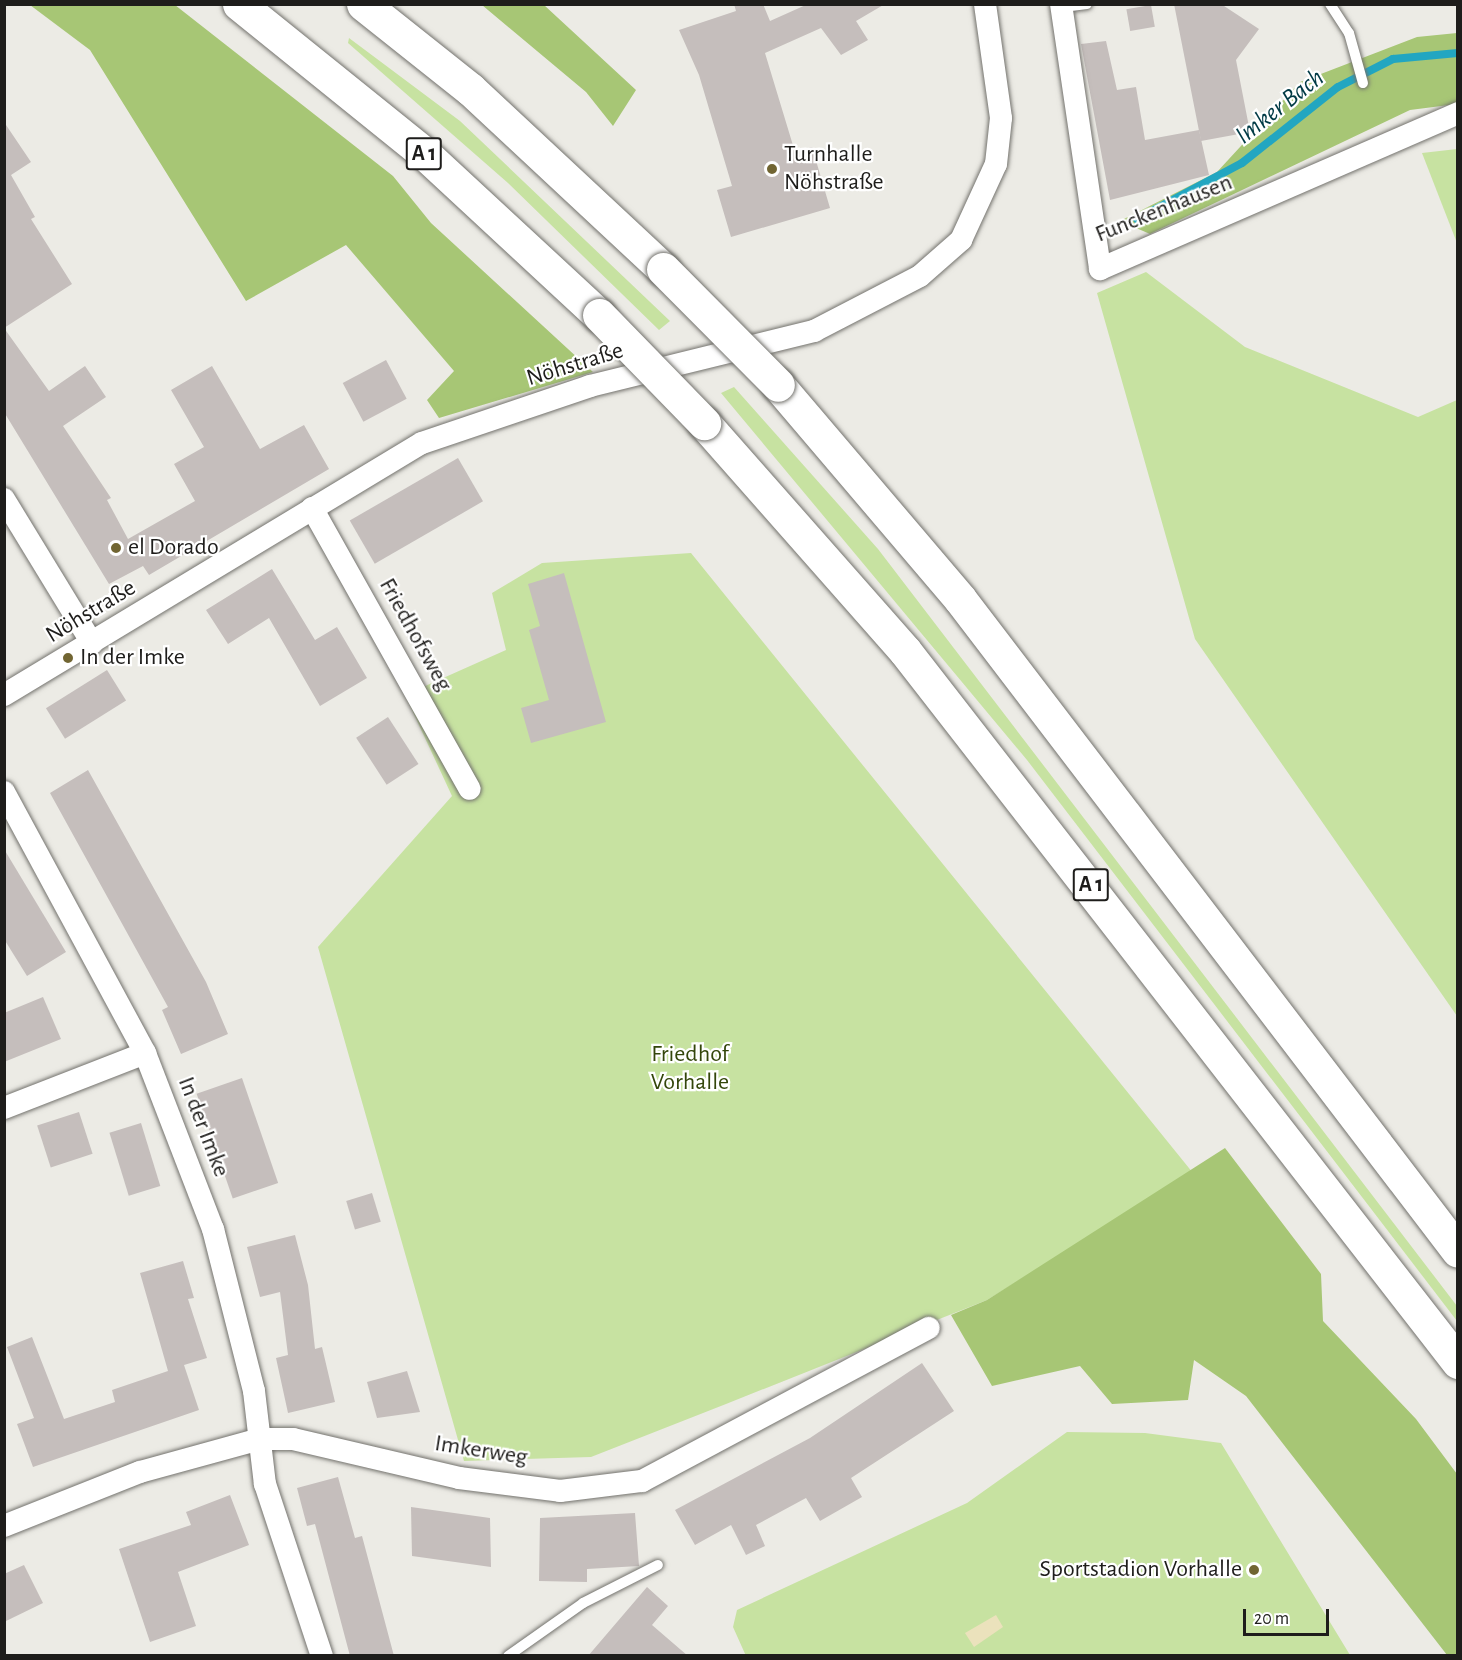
<!DOCTYPE html>
<meta charset="utf-8">
<style>
body{margin:0}
#map{position:relative;width:1462px;height:1660px;overflow:hidden;background:#ecebe5;font-family:"Alegreya Sans",sans-serif}
div>[style]{position:absolute}
.green>*{inset:0;background:#c7e2a1}
.forest>*{inset:0;background:#a7c675}
.sand>*{inset:0;background:#ebe2bc}
.stream>*{height:8px;margin:-4px;padding:0 4px;transform-origin:4px;border-radius:4px;background:#22a6c1}
.building>*{inset:0;background:#c5bebc;transform-origin:0 0}
.roads{filter:drop-shadow(0 0 2px #73726d) drop-shadow(0 0 2px #73726d)}
.service>*{height:10px;margin:-5px;padding:0 5px;transform-origin:5px;border-radius:5px;background:#fff}
.minor>*{height:22px;margin:-11px;padding:0 11px;transform-origin:11px;border-radius:11px;background:#fff}
.motorway>*{height:33px;margin:-16.5px;padding:0 16.5px;transform-origin:16.5px;border-radius:16.5px;background:#fff}
.bridges{filter:drop-shadow(0 0 2px #73726d) drop-shadow(0 0 2px #73726d)}
.motorway-bridge>*{height:33px;margin:-16.5px;padding:0 16.5px;transform-origin:16.5px;border-radius:16.5px;background:#fff}
.dots>*{width:16px;height:16px;translate:-50% -50%;box-sizing:border-box;border:3px solid #fff;border-radius:50%}
span{translate:-50% -50%;white-space:nowrap;text-align:center;line-height:1.15;-webkit-text-stroke:4.5px #fff;paint-order:stroke}
.shield-label span{padding:2px 4px;background:#fff;border:2px solid;border-radius:4px;-webkit-text-stroke-width:0}
.shield-label{font-size:22px;color:#1e1d1b;font-weight:700}
.poi-label{font-size:24px;color:#1e1d1b}
.left{translate:0 -50%;text-align:left}
.right{translate:-100% -50%;text-align:right}
.street-label{font-size:24px;color:#1e1d1b}
.park-label{font-size:24px;color:#33460a}
.water-label{font-size:26px;color:#003a45;font-style:italic}
.frame{position:absolute;inset:0;border:6px solid #1e1d1b;pointer-events:none}
.scale{position:absolute;left:1243px;top:1609px;width:86px;height:27px;box-sizing:border-box;border:3px solid #1e1d1b;border-top:0;padding-left:8px;font-size:18px;line-height:21px;white-space:nowrap;color:#1e1d1b;-webkit-text-stroke:4px #fff;paint-order:stroke}
</style>
<div id="map">
<div class="green">
<div style="clip-path:polygon(349px 38px,460px 121px,670px 321px,659px 330px,508px 183px,348px 43px)"></div>
<div style="clip-path:polygon(1457px 149px,1458px 149px,1457px 243px,1422px 153px)"></div>
<div style="clip-path:polygon(1146px 272px,1245px 347px,1418px 417px,1457px 400px,1457px 1016px,1195px 639px,1097px 293px)"></div>
<div style="clip-path:polygon(734px 387px,878px 549px,1457px 1306px,1457px 1321px,1027px 760px,721px 393px)"></div>
<div style="clip-path:polygon(691px 553px,1193px 1173px,987px 1300px,726px 1404px,591px 1457px,464px 1461px,318px 947px,452px 796px,405px 695px,506px 650px,492px 593px,542px 563px)"></div>
<div style="clip-path:polygon(1067px 1432px,1145px 1433px,1221px 1443px,1350px 1655px,746px 1656px,733px 1627px,737px 1610px,967px 1503px)"></div>
</div>
<div class="forest">
<div style="clip-path:polygon(30px 5px,175px 5px,393px 176px,431px 223px,593px 372px,439px 418px,427px 400px,454px 371px,346px 245px,246px 301px,90px 50px)"></div>
<div style="clip-path:polygon(482px 5px,544px 5px,636px 90px,613px 126px,586px 92px)"></div>
<div style="clip-path:polygon(1457px 33px,1457px 104px,1410px 110px,1150px 234px,1120px 221px,1217px 172px,1300px 82px,1417px 37px)"></div>
<div style="clip-path:polygon(1225px 1148px,1321px 1274px,1323px 1321px,1416px 1419px,1457px 1474px,1457px 1655px,1447px 1655px,1246px 1396px,1194px 1360px,1188px 1400px,1112px 1404px,1080px 1366px,992px 1386px,951px 1315px,987px 1300px)"></div>
</div>
<div class="sand">
<div style="clip-path:polygon(996px 1615px,1003px 1627px,974px 1647px,965px 1633px)"></div>
</div>
<div class="stream">
<div style="left:1137px;top:219px;width:119px;rotate:-28.1deg"></div>
<div style="left:1242px;top:163px;width:122px;rotate:-38.4deg"></div>
<div style="left:1338px;top:87px;width:62px;rotate:-27deg"></div>
<div style="left:1393px;top:59px;width:65px;rotate:-5.3deg"></div>
</div>
<div class="building">
<div style="clip-path:polygon(734px 4px,763px 4px,770px 21px,808px 4px,885px 4px,856px 21px,868px 40px,841px 55px,821px 28px,765px 53px,795px 152px,812px 147px,830px 208px,731px 237px,717px 190px,732px 186px,699px 75px,679px 30px,736px 11px)"></div>
<div style="clip-path:polygon(1174px 4px,1221px 4px,1259px 29px,1236px 60px,1250px 132px,1201px 141px)"></div>
<div style="left:1151px;top:5px;width:22px;height:25px;rotate:80deg"></div>
<div style="clip-path:polygon(1106px 41px,1117px 90px,1136px 87px,1145px 140px,1199px 130px,1209px 175px,1110px 200px,1081px 44px)"></div>
<div style="clip-path:polygon(4px 122px,31px 162px,11px 175px,35px 217px,31px 219px,72px 284px,4px 328px)"></div>
<div style="clip-path:polygon(4px 328px,49px 391px,85px 366px,106px 397px,63px 426px,111px 498px,107px 500px,128px 539px,195px 501px,174px 464px,204px 447px,171px 390px,212px 366px,260px 449px,304px 425px,329px 469px,149px 575px,143px 566px,109px 584px,4px 412px)"></div>
<div style="left:386px;top:360px;width:44px;height:49px;rotate:62deg"></div>
<div style="left:458px;top:458px;width:50px;height:125px;rotate:60deg"></div>
<div style="clip-path:polygon(272px 569px,315px 640px,337px 627px,367px 678px,320px 706px,269px 618px,228px 644px,206px 610px)"></div>
<div style="clip-path:polygon(564px 573px,606px 722px,531px 743px,521px 708px,549px 700px,529px 630px,540px 626px,528px 584px)"></div>
<div style="left:107px;top:670px;width:36px;height:72px;rotate:58deg"></div>
<div style="left:388px;top:717px;width:56px;height:38px;rotate:57deg"></div>
<div style="clip-path:polygon(88px 770px,206px 982px,228px 1034px,181px 1054px,162px 1010px,168px 1007px,50px 793px)"></div>
<div style="clip-path:polygon(4px 849px,66px 952px,27px 976px,4px 939px)"></div>
<div style="clip-path:polygon(43px 997px,61px 1039px,4px 1062px,4px 1013px)"></div>
<div style="left:242px;top:1078px;width:111px;height:48px;rotate:71deg"></div>
<div style="left:79px;top:1112px;width:44px;height:44px;rotate:72deg"></div>
<div style="left:141px;top:1123px;width:66px;height:33px;rotate:73deg"></div>
<div style="left:372px;top:1193px;width:30px;height:27px;rotate:73deg"></div>
<div style="clip-path:polygon(295px 1235px,308px 1285px,315px 1349px,322px 1347px,335px 1402px,288px 1413px,276px 1358px,288px 1355px,280px 1292px,260px 1297px,247px 1247px)"></div>
<div style="clip-path:polygon(183px 1261px,194px 1298px,188px 1299px,207px 1358px,184px 1365px,199px 1410px,33px 1467px,17px 1424px,34px 1418px,7px 1347px,32px 1337px,64px 1419px,115px 1402px,112px 1390px,168px 1371px,140px 1273px)"></div>
<div style="clip-path:polygon(922px 1363px,954px 1411px,851px 1478px,862px 1497px,820px 1521px,806px 1498px,756px 1525px,765px 1546px,746px 1555px,731px 1525px,695px 1545px,675px 1510px,810px 1438px)"></div>
<div style="clip-path:polygon(407px 1371px,420px 1412px,377px 1418px,367px 1382px)"></div>
<div style="clip-path:polygon(338px 1477px,355px 1538px,362px 1536px,394px 1656px,350px 1656px,315px 1524px,307px 1526px,297px 1488px)"></div>
<div style="clip-path:polygon(230px 1495px,249px 1545px,178px 1572px,196px 1626px,150px 1642px,119px 1549px,191px 1525px,186px 1512px)"></div>
<div style="clip-path:polygon(411px 1507px,490px 1518px,491px 1567px,412px 1556px)"></div>
<div style="clip-path:polygon(635px 1513px,639px 1566px,587px 1569px,587px 1582px,539px 1581px,540px 1518px)"></div>
<div style="clip-path:polygon(24px 1565px,43px 1603px,4px 1622px,4px 1574px)"></div>
<div style="clip-path:polygon(647px 1587px,668px 1606px,652px 1625px,688px 1656px,588px 1656px)"></div>
</div>
<div class="roads">
<div class="service">
<div style="left:1330px;top:4px;width:35px;rotate:57deg"></div>
<div style="left:1349px;top:33px;width:52px;rotate:74.4deg"></div>
<div style="left:1063px;top:7px;width:24px;rotate:-7deg"></div>
<div style="left:508px;top:1656px;width:92px;rotate:-35.2deg"></div>
<div style="left:583px;top:1603px;width:84px;rotate:-26.9deg"></div>
</div>
<div class="minor">
<div style="left:1061px;top:4px;width:268px;rotate:81.6deg"></div>
<div style="left:1100px;top:269px;width:391px;rotate:-23.5deg"></div>
<div style="left:4px;top:499px;width:169px;rotate:58.6deg"></div>
<div style="left:312px;top:508px;width:322px;rotate:60.7deg"></div>
<div style="left:4px;top:695px;width:488px;rotate:-31.1deg"></div>
<div style="left:422px;top:443px;width:177px;rotate:-18.7deg"></div>
<div style="left:590px;top:386px;width:231px;rotate:-13.8deg"></div>
<div style="left:814px;top:331px;width:119px;rotate:-27.4deg"></div>
<div style="left:920px;top:276px;width:55px;rotate:-41.3deg"></div>
<div style="left:961px;top:240px;width:84px;rotate:-65.3deg"></div>
<div style="left:996px;top:164px;width:46px;rotate:-83.8deg"></div>
<div style="left:1001px;top:118px;width:115px;rotate:-98deg"></div>
<div style="left:4px;top:792px;width:297px;rotate:61.6deg"></div>
<div style="left:145px;top:1053px;width:189px;rotate:68.9deg"></div>
<div style="left:213px;top:1229px;width:167px;rotate:75.8deg"></div>
<div style="left:254px;top:1391px;width:94px;rotate:83.3deg"></div>
<div style="left:265px;top:1484px;width:181px;rotate:71.7deg"></div>
<div style="left:4px;top:1108px;width:151px;rotate:-21.3deg"></div>
<div style="left:4px;top:1526px;width:146px;rotate:-21.7deg"></div>
<div style="left:140px;top:1472px;width:124px;rotate:-15.4deg"></div>
<div style="left:260px;top:1439px;width:33px"></div>
<div style="left:293px;top:1439px;width:171px;rotate:13.2deg"></div>
<div style="left:459px;top:1478px;width:102px;rotate:7.3deg"></div>
<div style="left:560px;top:1491px;width:83px;rotate:-7deg"></div>
<div style="left:642px;top:1481px;width:325px;rotate:-28.1deg"></div>
</div>
<div class="motorway">
<div style="left:239px;top:4px;width:240px;rotate:38.9deg"></div>
<div style="left:426px;top:155px;width:236px;rotate:42.8deg"></div>
<div style="left:363px;top:4px;width:137px;rotate:38.5deg"></div>
<div style="left:470px;top:89px;width:264px;rotate:43deg"></div>
<div style="left:778px;top:385px;width:281px;rotate:49.6deg"></div>
<div style="left:960px;top:599px;width:820px;rotate:52.63deg"></div>
<div style="left:704px;top:423px;width:304px;rotate:48.6deg"></div>
<div style="left:905px;top:651px;width:901px;rotate:52.13deg"></div>
</div>
</div>
<div class="bridges">
<div class="motorway-bridge">
<div style="left:663px;top:269px;width:163px;rotate:45.2deg"></div>
<div style="left:599px;top:315px;width:151px;rotate:45.8deg"></div>
</div>
</div>
<div class="dots">
<div style="left:772px;top:169px;background:#716532"></div>
<div style="left:116px;top:548px;background:#716532"></div>
<div style="left:68px;top:658px;background:#716532"></div>
<div style="left:1254px;top:1570px;background:#716532"></div>
</div>
<div class="shield-label">
<span style="left:424px;top:154px">A 1</span>
<span style="left:1091px;top:885px">A 1</span>
</div>
<div class="poi-label">
<span class="left" style="left:784px;top:169px">Turnhalle<br>Nöhstraße</span>
<span class="left" style="left:128px;top:548px">el Dorado</span>
<span class="left" style="left:80px;top:658px">In der Imke</span>
<span class="right" style="left:1242px;top:1570px">Sportstadion Vorhalle</span>
</div>
<div class="street-label">
<span style="left:1164px;top:209px;rotate:-22deg">Funckenhausen</span>
<span style="left:575px;top:365px;rotate:-17deg">Nöhstraße</span>
<span style="left:91px;top:612px;rotate:-31deg">Nöhstraße</span>
<span style="left:415px;top:635px;rotate:61deg">Friedhofsweg</span>
<span style="left:203px;top:1127px;rotate:69deg">In der Imke</span>
<span style="left:481px;top:1451px;rotate:9deg">Imkerweg</span>
</div>
<div class="park-label">
<span style="left:690px;top:1069px">Friedhof<br>Vorhalle</span>
</div>
<div class="water-label">
<span style="left:1280px;top:107px;rotate:-38deg">Imker Bach</span>
</div>
<div class="frame"></div>
<div class="scale">20 m</div>
</div>
